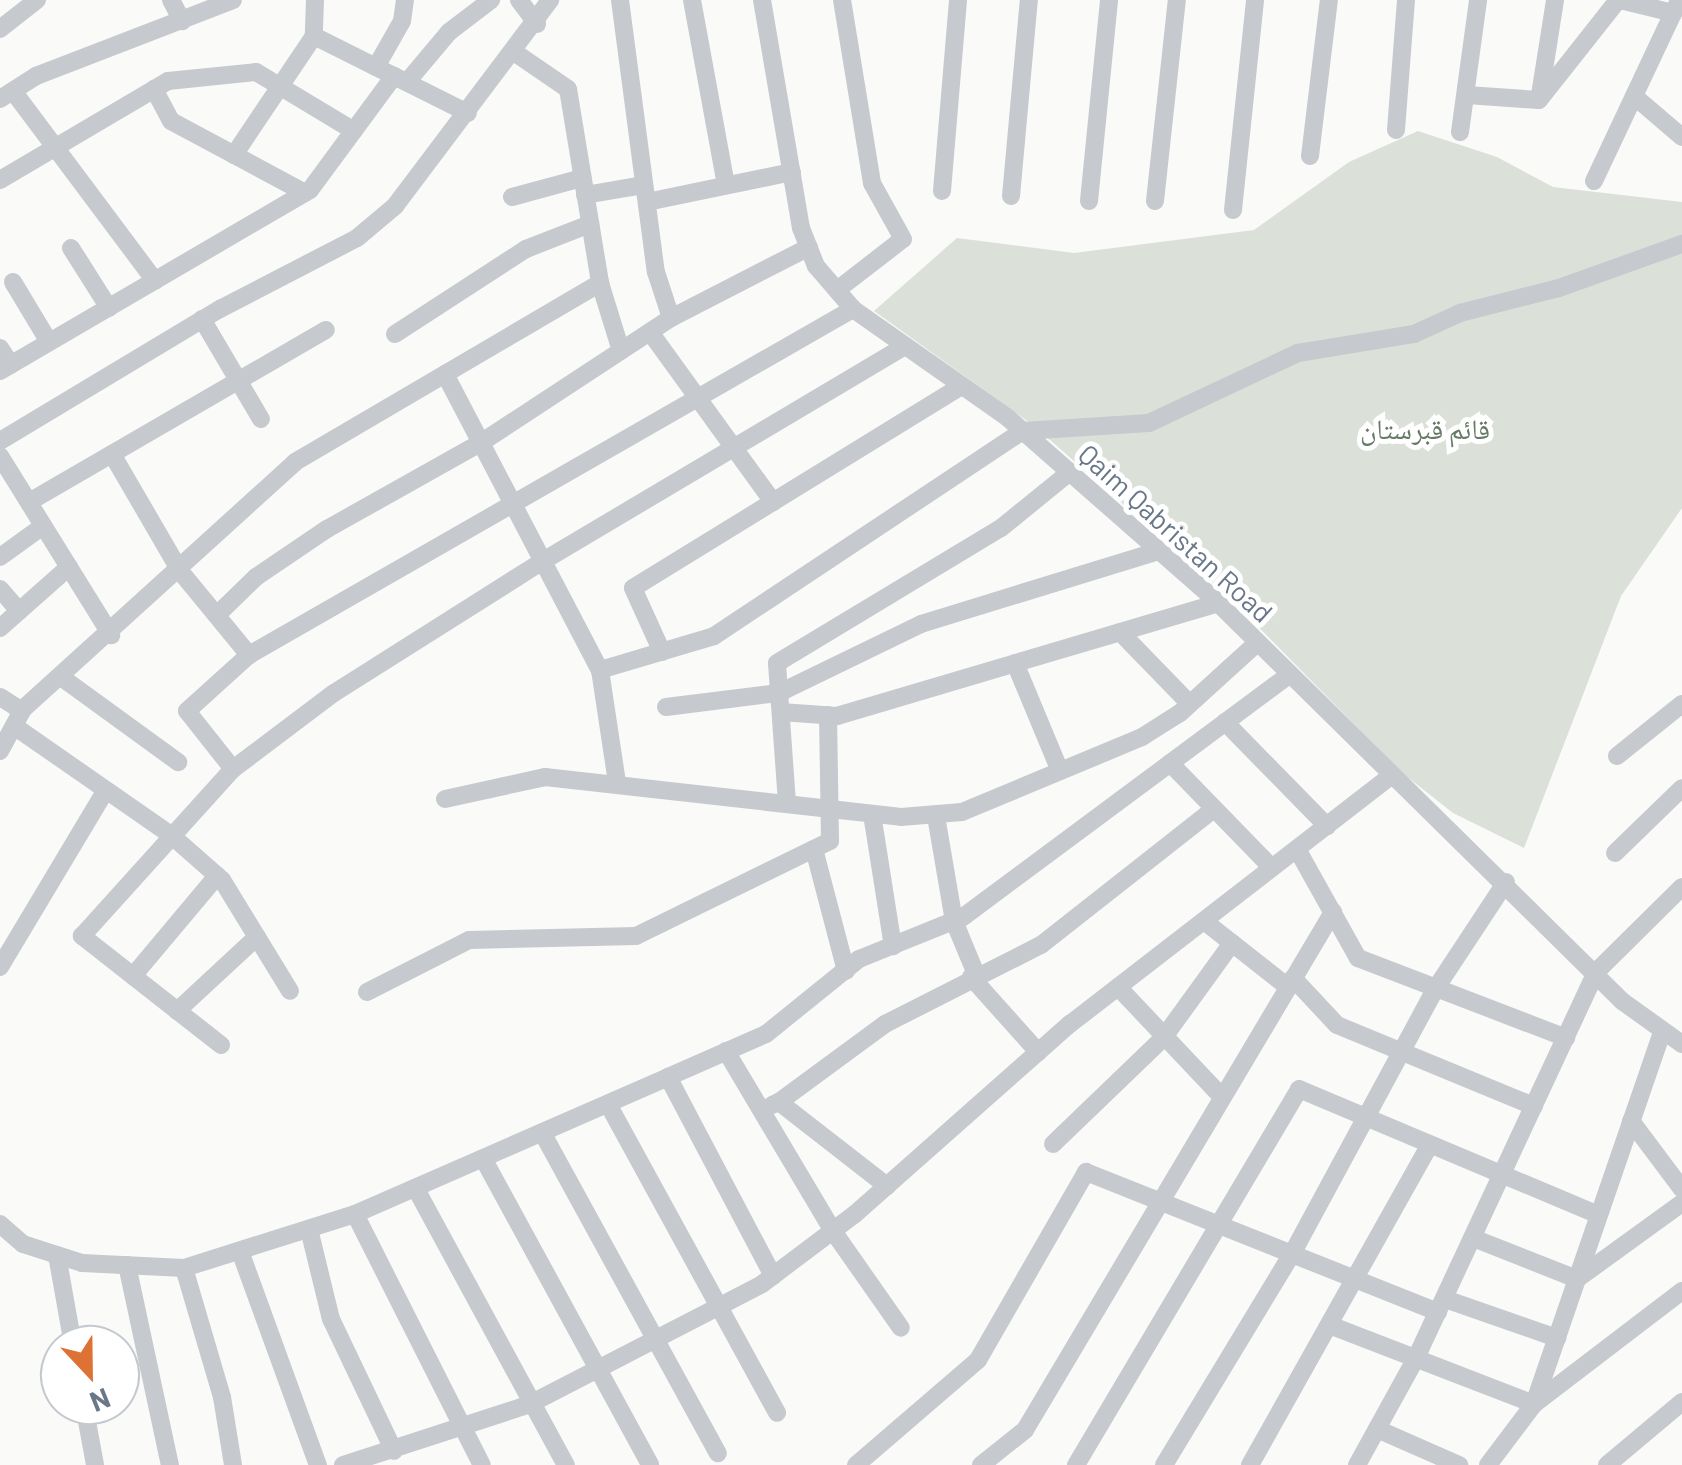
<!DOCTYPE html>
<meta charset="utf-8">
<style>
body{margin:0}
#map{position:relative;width:1682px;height:1465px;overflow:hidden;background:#fafaf8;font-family:Barlow,"Noto Naskh Arabic",sans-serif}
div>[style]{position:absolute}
.green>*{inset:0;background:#dbe1d9}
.minor>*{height:18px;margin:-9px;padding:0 9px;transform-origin:9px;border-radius:9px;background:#c6c9cd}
span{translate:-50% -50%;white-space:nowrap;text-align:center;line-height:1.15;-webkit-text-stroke:10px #fff;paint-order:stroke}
.park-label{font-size:28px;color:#667a65}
.street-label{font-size:28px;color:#6a7788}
.north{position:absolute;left:40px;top:1325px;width:100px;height:100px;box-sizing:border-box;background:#fff;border:2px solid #c3c9cf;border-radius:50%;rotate:158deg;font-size:28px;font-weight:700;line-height:40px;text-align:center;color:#6a7788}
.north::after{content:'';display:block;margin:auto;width:35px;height:45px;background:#de7234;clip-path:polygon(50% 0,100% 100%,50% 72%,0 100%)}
</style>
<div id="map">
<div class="green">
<div style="clip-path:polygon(1418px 131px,1497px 157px,1553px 187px,1682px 202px,1682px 508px,1621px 596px,1524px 848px,1453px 813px,1401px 772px,1229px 597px,1034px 426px,874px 311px,957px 238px,1074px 253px,1254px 230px,1349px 162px)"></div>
</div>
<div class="minor">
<div style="left:171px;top:0;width:24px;rotate:62deg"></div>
<div style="left:315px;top:0;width:36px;rotate:92deg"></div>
<div style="left:314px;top:36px;width:172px;rotate:26.6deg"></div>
<div style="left:519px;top:0;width:30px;rotate:53deg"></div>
<div style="left:620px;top:0;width:274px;rotate:82.5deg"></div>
<div style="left:656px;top:272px;width:48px;rotate:71.9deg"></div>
<div style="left:692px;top:0;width:188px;rotate:79.6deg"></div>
<div style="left:762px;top:0;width:231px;rotate:80.3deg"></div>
<div style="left:801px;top:228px;width:41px;rotate:68.5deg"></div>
<div style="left:816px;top:266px;width:57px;rotate:49.3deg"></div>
<div style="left:853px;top:309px;width:189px;rotate:35.1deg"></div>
<div style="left:1008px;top:418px;width:274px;rotate:41.3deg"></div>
<div style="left:1214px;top:599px;width:573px;rotate:44.58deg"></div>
<div style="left:1622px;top:1001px;width:74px;rotate:35.6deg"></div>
<div style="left:1620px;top:0;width:55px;rotate:13.8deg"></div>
<div style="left:0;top:29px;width:47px;rotate:-38.1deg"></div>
<div style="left:514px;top:52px;width:65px;rotate:34.4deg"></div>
<div style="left:568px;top:89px;width:197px;rotate:80.6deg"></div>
<div style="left:600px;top:283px;width:71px;rotate:72.8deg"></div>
<div style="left:376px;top:67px;width:53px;rotate:-60.5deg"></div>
<div style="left:402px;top:21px;width:21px;rotate:-82deg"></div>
<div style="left:407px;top:82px;width:65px;rotate:-50deg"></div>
<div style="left:449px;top:32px;width:53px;rotate:-37.3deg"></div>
<div style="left:154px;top:89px;width:36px;rotate:62deg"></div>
<div style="left:171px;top:121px;width:152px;rotate:28.2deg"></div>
<div style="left:13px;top:91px;width:237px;rotate:53.2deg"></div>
<div style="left:1467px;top:95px;width:72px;rotate:4deg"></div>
<div style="left:1539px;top:100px;width:127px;rotate:-51.7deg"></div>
<div style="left:1540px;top:95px;width:96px;rotate:-81deg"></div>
<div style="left:1634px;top:96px;width:63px;rotate:40.5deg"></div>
<div style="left:0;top:99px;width:43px;rotate:-32.6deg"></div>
<div style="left:36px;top:76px;width:211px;rotate:-21.1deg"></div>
<div style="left:1396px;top:130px;width:130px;rotate:-85.6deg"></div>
<div style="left:1460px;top:132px;width:133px;rotate:-82.2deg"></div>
<div style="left:234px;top:155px;width:143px;rotate:-56.1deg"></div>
<div style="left:1310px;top:156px;width:157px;rotate:-83.1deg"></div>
<div style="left:0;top:180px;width:195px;rotate:-30.5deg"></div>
<div style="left:168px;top:81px;width:88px;rotate:-5.8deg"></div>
<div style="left:256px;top:72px;width:114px;rotate:31deg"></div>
<div style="left:1594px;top:181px;width:200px;rotate:-64.8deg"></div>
<div style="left:942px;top:191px;width:192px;rotate:-85.2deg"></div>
<div style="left:585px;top:195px;width:60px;rotate:-9.6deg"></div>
<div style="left:1011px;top:196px;width:197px;rotate:-84.8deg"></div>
<div style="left:512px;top:197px;width:73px;rotate:-15.2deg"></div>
<div style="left:1089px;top:201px;width:202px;rotate:-84.3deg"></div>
<div style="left:1155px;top:201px;width:202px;rotate:-83.8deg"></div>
<div style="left:647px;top:202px;width:148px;rotate:-11.7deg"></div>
<div style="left:1233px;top:210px;width:211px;rotate:-84deg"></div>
<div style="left:71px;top:248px;width:71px;rotate:57.7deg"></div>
<div style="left:13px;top:282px;width:70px;rotate:59deg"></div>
<div style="left:837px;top:290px;width:83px;rotate:-37.7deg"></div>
<div style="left:903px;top:239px;width:64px;rotate:-119deg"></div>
<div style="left:872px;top:183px;width:185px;rotate:-99.3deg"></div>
<div style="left:202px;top:319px;width:116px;rotate:59.5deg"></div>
<div style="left:650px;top:332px;width:210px;rotate:54.1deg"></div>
<div style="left:395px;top:334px;width:156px;rotate:-33deg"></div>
<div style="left:526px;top:249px;width:69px;rotate:-21.3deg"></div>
<div style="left:0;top:348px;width:20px;rotate:57deg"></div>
<div style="left:0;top:371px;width:359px;rotate:-30.3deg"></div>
<div style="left:310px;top:190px;width:142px;rotate:-53.6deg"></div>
<div style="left:445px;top:374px;width:334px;rotate:62.4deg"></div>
<div style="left:600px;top:670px;width:113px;rotate:81.4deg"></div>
<div style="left:0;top:441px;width:257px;rotate:-31deg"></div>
<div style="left:220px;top:309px;width:154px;rotate:-27.4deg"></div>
<div style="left:357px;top:238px;width:50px;rotate:-40.1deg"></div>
<div style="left:395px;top:206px;width:258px;rotate:-53deg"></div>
<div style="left:112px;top:454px;width:135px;rotate:59.8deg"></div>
<div style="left:180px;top:571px;width:109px;rotate:50.6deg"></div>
<div style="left:0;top:456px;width:211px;rotate:58.2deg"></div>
<div style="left:29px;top:502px;width:343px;rotate:-30.1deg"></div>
<div style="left:0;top:557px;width:53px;rotate:-35.8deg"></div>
<div style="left:0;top:589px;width:29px;rotate:49deg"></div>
<div style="left:219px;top:613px;width:52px;rotate:-44.2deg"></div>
<div style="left:256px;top:577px;width:86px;rotate:-34.1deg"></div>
<div style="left:327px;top:529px;width:178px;rotate:-29.3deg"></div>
<div style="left:482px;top:442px;width:226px;rotate:-33.3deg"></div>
<div style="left:671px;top:318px;width:155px;rotate:-27.2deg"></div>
<div style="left:0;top:628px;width:92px;rotate:-41.5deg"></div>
<div style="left:1120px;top:632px;width:100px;rotate:45.8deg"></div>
<div style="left:662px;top:652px;width:70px;rotate:-114.4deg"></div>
<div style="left:633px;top:588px;width:385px;rotate:-31.6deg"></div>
<div style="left:1015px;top:663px;width:117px;rotate:67.4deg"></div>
<div style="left:600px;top:670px;width:119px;rotate:-16.6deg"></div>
<div style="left:714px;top:636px;width:371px;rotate:-33.6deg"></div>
<div style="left:1023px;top:431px;width:126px;rotate:-3.6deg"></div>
<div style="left:1149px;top:423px;width:165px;rotate:-25.2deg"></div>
<div style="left:1298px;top:353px;width:118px;rotate:-9.3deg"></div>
<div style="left:1414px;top:334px;width:51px;rotate:-24.5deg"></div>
<div style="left:1460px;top:313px;width:102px;rotate:-14.2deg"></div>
<div style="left:1559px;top:288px;width:131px;rotate:-19.7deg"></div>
<div style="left:61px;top:677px;width:145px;rotate:36deg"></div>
<div style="left:0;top:697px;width:26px;rotate:32deg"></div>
<div style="left:666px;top:707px;width:114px;rotate:-7.1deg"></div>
<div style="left:779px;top:693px;width:158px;rotate:-25.9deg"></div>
<div style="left:921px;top:624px;width:249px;rotate:-17.1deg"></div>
<div style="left:781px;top:712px;width:56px;rotate:4.1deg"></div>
<div style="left:837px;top:716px;width:397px;rotate:-16.5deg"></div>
<div style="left:1225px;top:722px;width:146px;rotate:45.6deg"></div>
<div style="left:14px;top:726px;width:193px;rotate:34.8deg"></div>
<div style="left:172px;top:836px;width:67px;rotate:41.3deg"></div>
<div style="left:222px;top:880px;width:130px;rotate:58.5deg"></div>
<div style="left:0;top:751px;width:48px;rotate:-61.3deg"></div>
<div style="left:23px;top:709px;width:367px;rotate:-42.2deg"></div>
<div style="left:295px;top:462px;width:354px;rotate:-30.4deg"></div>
<div style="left:1617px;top:756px;width:83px;rotate:-38.7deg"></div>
<div style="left:1170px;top:763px;width:146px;rotate:45.8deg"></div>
<div style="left:233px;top:769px;width:74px;rotate:-128.4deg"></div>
<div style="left:187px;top:711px;width:84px;rotate:-42.1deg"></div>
<div style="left:249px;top:655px;width:696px;rotate:-29.81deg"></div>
<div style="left:445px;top:799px;width:102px;rotate:-12.4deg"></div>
<div style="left:545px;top:777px;width:358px;rotate:6.4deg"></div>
<div style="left:901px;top:817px;width:61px;rotate:-4.7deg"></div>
<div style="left:962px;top:812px;width:195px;rotate:-22.6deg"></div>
<div style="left:1142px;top:737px;width:45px;rotate:-32.3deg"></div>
<div style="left:1180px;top:713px;width:104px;rotate:-42.3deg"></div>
<div style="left:787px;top:803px;width:140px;rotate:-94.1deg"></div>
<div style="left:777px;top:663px;width:262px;rotate:-31.1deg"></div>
<div style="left:1001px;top:528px;width:89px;rotate:-39.1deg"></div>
<div style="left:872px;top:814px;width:134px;rotate:81deg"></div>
<div style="left:936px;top:816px;width:107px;rotate:80.3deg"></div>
<div style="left:954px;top:921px;width:57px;rotate:67.5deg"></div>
<div style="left:814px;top:849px;width:126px;rotate:75.3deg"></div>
<div style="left:1297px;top:849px;width:125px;rotate:60.8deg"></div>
<div style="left:1358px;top:958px;width:223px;rotate:21deg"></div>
<div style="left:1615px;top:853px;width:93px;rotate:-44.1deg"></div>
<div style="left:1204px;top:921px;width:107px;rotate:38.2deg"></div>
<div style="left:0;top:967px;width:206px;rotate:-59.1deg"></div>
<div style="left:133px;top:976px;width:131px;rotate:-50deg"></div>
<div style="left:971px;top:977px;width:101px;rotate:48.2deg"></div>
<div style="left:1293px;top:978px;width:64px;rotate:46.9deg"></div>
<div style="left:1337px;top:1025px;width:213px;rotate:22.4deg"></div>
<div style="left:1118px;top:987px;width:151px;rotate:46.6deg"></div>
<div style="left:367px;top:992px;width:114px;rotate:-27deg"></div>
<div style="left:469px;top:940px;width:167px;rotate:-1.4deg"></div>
<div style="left:636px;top:936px;width:216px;rotate:-26.1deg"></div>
<div style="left:830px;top:841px;width:126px;rotate:-90.9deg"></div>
<div style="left:177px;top:1011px;width:109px;rotate:-42.8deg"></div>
<div style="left:221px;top:1045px;width:177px;rotate:-141.9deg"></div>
<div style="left:82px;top:936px;width:225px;rotate:-47.9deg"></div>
<div style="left:233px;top:769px;width:126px;rotate:-37deg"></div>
<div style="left:334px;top:693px;width:247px;rotate:-32.3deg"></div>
<div style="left:543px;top:561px;width:421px;rotate:-30.7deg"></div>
<div style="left:726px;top:1051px;width:209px;rotate:59.3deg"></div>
<div style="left:833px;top:1231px;width:118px;rotate:55deg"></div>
<div style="left:779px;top:1102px;width:132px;rotate:-36.3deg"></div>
<div style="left:885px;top:1024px;width:175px;rotate:-26.9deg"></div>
<div style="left:1041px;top:945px;width:220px;rotate:-38.2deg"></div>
<div style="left:608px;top:1104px;width:352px;rotate:61.3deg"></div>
<div style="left:772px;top:1105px;width:8px;rotate:-23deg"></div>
<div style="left:779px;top:1102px;width:137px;rotate:37.9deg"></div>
<div style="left:1631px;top:1121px;width:85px;rotate:53.1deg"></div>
<div style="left:543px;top:1134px;width:364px;rotate:61.3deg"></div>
<div style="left:1053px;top:1144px;width:154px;rotate:-43.9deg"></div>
<div style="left:1164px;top:1037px;width:116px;rotate:-54.1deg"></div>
<div style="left:484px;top:1160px;width:347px;rotate:61.4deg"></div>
<div style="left:416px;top:1189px;width:314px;rotate:61.5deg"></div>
<div style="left:355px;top:1214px;width:281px;rotate:63.2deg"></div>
<div style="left:0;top:1224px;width:30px;rotate:41deg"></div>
<div style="left:23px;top:1244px;width:62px;rotate:17.9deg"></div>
<div style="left:82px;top:1263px;width:102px;rotate:2.8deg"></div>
<div style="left:184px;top:1268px;width:179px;rotate:-17.5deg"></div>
<div style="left:355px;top:1214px;width:342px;rotate:-23.6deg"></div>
<div style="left:309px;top:1229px;width:93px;rotate:76.3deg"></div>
<div style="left:331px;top:1319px;width:146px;rotate:64.5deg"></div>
<div style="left:1473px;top:1238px;width:112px;rotate:21.5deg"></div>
<div style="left:1577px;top:1279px;width:130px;rotate:-35.9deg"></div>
<div style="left:240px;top:1251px;width:228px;rotate:70deg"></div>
<div style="left:57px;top:1255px;width:91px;rotate:79.9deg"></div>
<div style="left:127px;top:1265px;width:205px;rotate:77.9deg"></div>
<div style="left:184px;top:1268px;width:134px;rotate:73.6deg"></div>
<div style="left:222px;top:1397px;width:69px;rotate:80.8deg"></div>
<div style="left:773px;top:1276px;width:225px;rotate:-117.8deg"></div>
<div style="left:668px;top:1077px;width:107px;rotate:-23.7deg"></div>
<div style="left:766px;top:1034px;width:119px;rotate:-38.9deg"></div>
<div style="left:859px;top:959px;width:112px;rotate:-22deg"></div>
<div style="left:963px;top:917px;width:406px;rotate:-36.6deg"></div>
<div style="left:1445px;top:1299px;width:119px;rotate:19.2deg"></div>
<div style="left:1332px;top:1326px;width:217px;rotate:21.1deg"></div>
<div style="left:1534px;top:1404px;width:186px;rotate:-37.4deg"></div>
<div style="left:84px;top:1405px;width:61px;rotate:79.6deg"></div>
<div style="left:1377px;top:1429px;width:90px;rotate:23.7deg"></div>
<div style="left:343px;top:1465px;width:194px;rotate:-18deg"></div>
<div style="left:528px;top:1405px;width:263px;rotate:-27.3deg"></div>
<div style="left:762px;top:1284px;width:116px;rotate:-37deg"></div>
<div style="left:855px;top:1214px;width:287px;rotate:-41.5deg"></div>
<div style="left:1070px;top:1024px;width:404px;rotate:-37.7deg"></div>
<div style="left:856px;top:1465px;width:161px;rotate:-40.7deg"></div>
<div style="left:978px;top:1360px;width:217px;rotate:-60.1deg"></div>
<div style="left:1086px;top:1172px;width:379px;rotate:21.7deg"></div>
<div style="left:981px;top:1465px;width:56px;rotate:-38.5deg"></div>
<div style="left:1025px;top:1430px;width:603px;rotate:-59.26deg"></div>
<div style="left:1076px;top:1465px;width:437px;rotate:-59.3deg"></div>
<div style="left:1299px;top:1089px;width:325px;rotate:22.8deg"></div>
<div style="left:1164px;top:1465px;width:247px;rotate:-58.8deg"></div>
<div style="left:1292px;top:1254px;width:302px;rotate:-61.6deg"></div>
<div style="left:1436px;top:988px;width:127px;rotate:-56.6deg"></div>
<div style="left:1250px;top:1465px;width:366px;rotate:-60.7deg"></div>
<div style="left:1357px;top:1465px;width:122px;rotate:-61.1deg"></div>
<div style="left:1416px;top:1358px;width:426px;rotate:-65deg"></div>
<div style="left:1596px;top:972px;width:121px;rotate:-44.7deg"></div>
<div style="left:1488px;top:1465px;width:76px;rotate:-53deg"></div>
<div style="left:1534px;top:1404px;width:392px;rotate:-71deg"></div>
<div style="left:1607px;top:1465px;width:98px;rotate:-40deg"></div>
</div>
<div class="park-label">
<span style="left:1425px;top:428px">قائم قبرستان</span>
</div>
<div class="street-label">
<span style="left:1176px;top:533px;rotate:42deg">Qaim Qabristan Road</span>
</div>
<div class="north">N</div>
</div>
